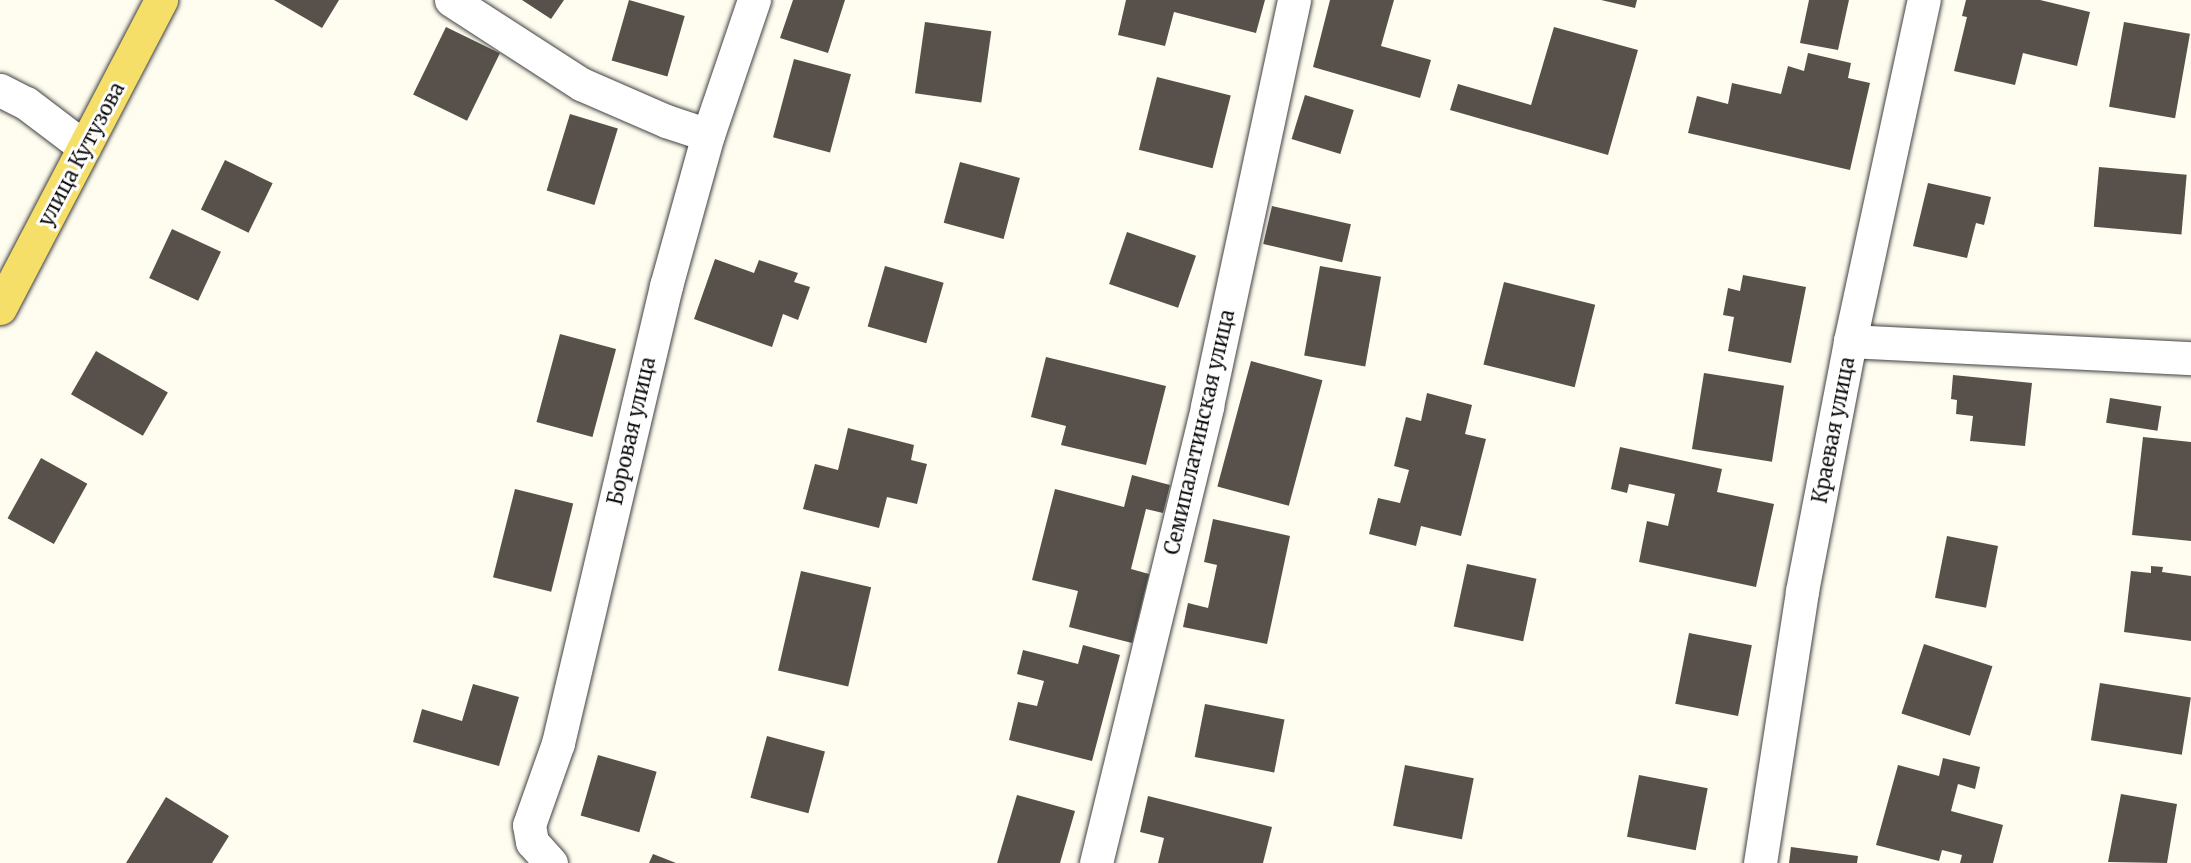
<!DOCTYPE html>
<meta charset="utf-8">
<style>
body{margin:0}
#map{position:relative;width:2191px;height:863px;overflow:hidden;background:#fffdf0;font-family:Merriweather,serif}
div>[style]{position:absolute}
.building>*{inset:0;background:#57504b;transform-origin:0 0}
.roads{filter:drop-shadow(0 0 2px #414141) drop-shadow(0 0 2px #414141)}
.minor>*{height:33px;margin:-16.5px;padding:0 16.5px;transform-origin:16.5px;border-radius:16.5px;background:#fff}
.major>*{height:33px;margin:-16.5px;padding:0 16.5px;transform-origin:16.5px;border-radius:16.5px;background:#f5df69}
span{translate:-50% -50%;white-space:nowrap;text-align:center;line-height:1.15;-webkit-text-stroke:6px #fff;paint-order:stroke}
.street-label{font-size:20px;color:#0e0e0e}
</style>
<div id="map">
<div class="building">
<div style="clip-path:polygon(274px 0,339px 0,322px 28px)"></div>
<div style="clip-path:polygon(522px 0,564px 0,551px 19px)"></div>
<div style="left:629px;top:0;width:58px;height:63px;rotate:16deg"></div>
<div style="clip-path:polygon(793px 0,845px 0,828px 53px,780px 38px)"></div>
<div style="clip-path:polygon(1126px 0,1265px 0,1256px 33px,1174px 12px,1165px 46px,1118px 35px)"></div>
<div style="clip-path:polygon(1330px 0,1394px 0,1381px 46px,1431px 60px,1420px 98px,1313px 67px)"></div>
<div style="clip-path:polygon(1601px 0,1637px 0,1635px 8px)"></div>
<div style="clip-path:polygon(1809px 0,1849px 0,1838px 50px,1800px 43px)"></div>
<div style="clip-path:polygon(1966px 0,2040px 0,2090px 12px,2077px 66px,2023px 53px,2015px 85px,1954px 71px,1967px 17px,1962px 16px)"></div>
<div style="left:925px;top:22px;width:67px;height:72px;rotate:8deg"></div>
<div style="left:2124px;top:22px;width:67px;height:86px;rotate:10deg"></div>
<div style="left:446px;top:27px;width:60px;height:75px;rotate:26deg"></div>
<div style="clip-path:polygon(1554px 27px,1638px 50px,1608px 155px,1450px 110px,1458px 84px,1531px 105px)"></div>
<div style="clip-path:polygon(1808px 53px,1851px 63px,1848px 78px,1870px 83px,1850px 170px,1688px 133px,1697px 96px,1728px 104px,1732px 83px,1781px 94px,1788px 66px,1804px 71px)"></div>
<div style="left:794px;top:59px;width:59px;height:81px;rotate:15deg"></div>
<div style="left:1157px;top:77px;width:76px;height:75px;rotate:14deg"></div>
<div style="left:1305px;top:95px;width:51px;height:46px;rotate:17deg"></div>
<div style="left:570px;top:114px;width:50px;height:80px;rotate:17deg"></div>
<div style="left:225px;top:160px;width:53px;height:55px;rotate:26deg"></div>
<div style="left:960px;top:162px;width:62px;height:63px;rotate:15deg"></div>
<div style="left:2099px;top:167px;width:88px;height:60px;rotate:5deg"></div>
<div style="clip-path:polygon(1928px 183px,1991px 197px,1984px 225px,1976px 223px,1967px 258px,1913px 246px)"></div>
<div style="left:1272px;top:206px;width:81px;height:39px;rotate:13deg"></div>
<div style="left:172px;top:229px;width:54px;height:54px;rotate:25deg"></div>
<div style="left:1127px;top:232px;width:73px;height:55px;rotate:19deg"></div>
<div style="clip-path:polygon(715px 259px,754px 273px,759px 260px,798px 273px,794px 282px,810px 287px,798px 320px,783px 314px,772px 347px,694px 319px)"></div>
<div style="left:885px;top:266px;width:61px;height:63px;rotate:16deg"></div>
<div style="left:1320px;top:266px;width:62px;height:91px;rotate:10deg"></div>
<div style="clip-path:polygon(1743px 275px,1806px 287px,1791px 363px,1728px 351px,1734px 317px,1723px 315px,1728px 288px,1740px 291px)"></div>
<div style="left:1504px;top:282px;width:94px;height:85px;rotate:14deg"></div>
<div style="left:560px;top:334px;width:58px;height:91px;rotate:15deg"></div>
<div style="left:96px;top:351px;width:83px;height:50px;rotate:30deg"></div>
<div style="clip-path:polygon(1046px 357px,1166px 386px,1146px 465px,1061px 445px,1066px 426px,1031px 417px)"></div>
<div style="left:1251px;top:361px;width:74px;height:130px;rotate:15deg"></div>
<div style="left:1704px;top:373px;width:81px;height:77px;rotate:9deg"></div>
<div style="clip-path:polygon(1953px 375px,2032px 383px,2025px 446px,1970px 441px,1973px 416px,1956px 414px,1957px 400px,1951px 399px)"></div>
<div style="clip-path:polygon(1427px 393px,1472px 405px,1465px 434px,1486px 439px,1461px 536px,1421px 526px,1416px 546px,1369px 534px,1378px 498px,1400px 503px,1409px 470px,1394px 466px,1406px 417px,1421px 421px)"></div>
<div style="left:2110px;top:398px;width:52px;height:25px;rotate:9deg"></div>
<div style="clip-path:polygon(848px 428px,914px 445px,911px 460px,927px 464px,917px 504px,887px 497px,879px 528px,803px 509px,815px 464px,838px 470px)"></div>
<div style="clip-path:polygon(2143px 437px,2191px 442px,2191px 541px,2132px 535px)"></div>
<div style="clip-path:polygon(1620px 447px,1722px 469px,1717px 492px,1774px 504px,1756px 587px,1639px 562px,1647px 521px,1668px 526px,1675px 494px,1629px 484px,1627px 493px,1611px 489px)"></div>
<div style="left:41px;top:458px;width:53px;height:69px;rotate:29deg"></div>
<div style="clip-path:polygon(1132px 475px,1170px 485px,1163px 513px,1146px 509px,1131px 569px,1149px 574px,1132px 643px,1069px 627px,1078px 591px,1032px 580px,1055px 489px,1124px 507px)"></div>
<div style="left:515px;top:489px;width:60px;height:91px;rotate:14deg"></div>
<div style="clip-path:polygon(1213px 519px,1290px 536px,1267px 644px,1183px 627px,1188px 603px,1208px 608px,1217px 565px,1204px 562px)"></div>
<div style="left:1947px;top:536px;width:52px;height:63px;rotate:11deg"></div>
<div style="left:1467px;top:564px;width:71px;height:64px;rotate:12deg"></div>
<div style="clip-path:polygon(2151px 566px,2163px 567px,2162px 572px,2191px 576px,2191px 641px,2124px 632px,2131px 571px,2151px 573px)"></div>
<div style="left:801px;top:571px;width:72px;height:102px;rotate:13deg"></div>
<div style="left:1689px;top:633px;width:64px;height:72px;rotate:11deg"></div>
<div style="left:1924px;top:644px;width:72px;height:73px;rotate:18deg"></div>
<div style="clip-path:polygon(1083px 645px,1120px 655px,1092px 761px,1009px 740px,1018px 702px,1037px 706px,1044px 681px,1017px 674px,1023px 650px,1078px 664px)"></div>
<div style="left:2100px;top:683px;width:92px;height:58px;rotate:9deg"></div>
<div style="clip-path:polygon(473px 684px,519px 697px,499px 766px,413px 742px,422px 709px,462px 721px)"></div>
<div style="left:1205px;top:704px;width:81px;height:54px;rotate:11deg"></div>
<div style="left:767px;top:736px;width:60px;height:64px;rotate:15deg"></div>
<div style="left:598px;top:755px;width:61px;height:63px;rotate:16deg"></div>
<div style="clip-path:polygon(1943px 758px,1980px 767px,1975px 789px,1958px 784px,1951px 811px,2003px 825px,1993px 863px,1960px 863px,1962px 855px,1942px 850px,1939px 861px,1876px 845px,1898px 765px,1939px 776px)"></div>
<div style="left:1405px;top:765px;width:70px;height:62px;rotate:11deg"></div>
<div style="left:1639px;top:775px;width:70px;height:63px;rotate:11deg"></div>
<div style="clip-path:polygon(2121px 794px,2177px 804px,2167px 863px,2108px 862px)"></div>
<div style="clip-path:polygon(1017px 795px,1075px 811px,1060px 863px,997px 863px)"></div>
<div style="clip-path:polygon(1148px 796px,1272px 827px,1263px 863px,1158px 863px,1164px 838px,1140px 832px)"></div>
<div style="clip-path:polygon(166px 797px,229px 836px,212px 863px,126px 863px)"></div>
<div style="clip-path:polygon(1791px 847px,1858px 856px,1857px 863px,1789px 863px)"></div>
<div style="clip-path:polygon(653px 854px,676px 863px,649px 863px)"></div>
</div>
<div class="roads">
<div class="minor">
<div style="left:451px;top:0;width:155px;rotate:32.9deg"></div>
<div style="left:581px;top:84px;width:93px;rotate:23.5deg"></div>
<div style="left:666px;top:121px;width:44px;rotate:18.4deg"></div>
<div style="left:0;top:90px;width:29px;rotate:27deg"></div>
<div style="left:26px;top:103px;width:73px;rotate:37.2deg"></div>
<div style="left:1850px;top:341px;width:341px;rotate:2.9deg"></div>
<div style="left:551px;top:863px;width:28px;rotate:-132deg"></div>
<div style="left:532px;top:842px;width:17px;rotate:-100deg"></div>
<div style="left:529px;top:825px;width:87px;rotate:-70.5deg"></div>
<div style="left:558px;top:743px;width:470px;rotate:-76.7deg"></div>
<div style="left:666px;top:286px;width:157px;rotate:-74.5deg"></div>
<div style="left:708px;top:135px;width:143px;rotate:-71.2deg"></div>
<div style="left:1096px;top:863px;width:470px;rotate:-76.3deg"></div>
<div style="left:1207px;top:406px;width:415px;rotate:-77.9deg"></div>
<div style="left:1760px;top:863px;width:275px;rotate:-81.2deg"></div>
<div style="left:1802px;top:591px;width:255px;rotate:-79.1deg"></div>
<div style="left:1850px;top:341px;width:349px;rotate:-77.8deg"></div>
</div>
<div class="major">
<div style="left:0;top:308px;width:348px;rotate:-62.4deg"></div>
</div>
</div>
<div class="street-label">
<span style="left:81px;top:154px;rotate:-62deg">улица Кутузова</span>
<span style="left:1833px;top:430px;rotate:-79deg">Краевая улица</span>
<span style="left:631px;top:431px;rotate:-77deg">Боровая улица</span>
<span style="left:1199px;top:432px;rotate:-77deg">Семипалатинская улица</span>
</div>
</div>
